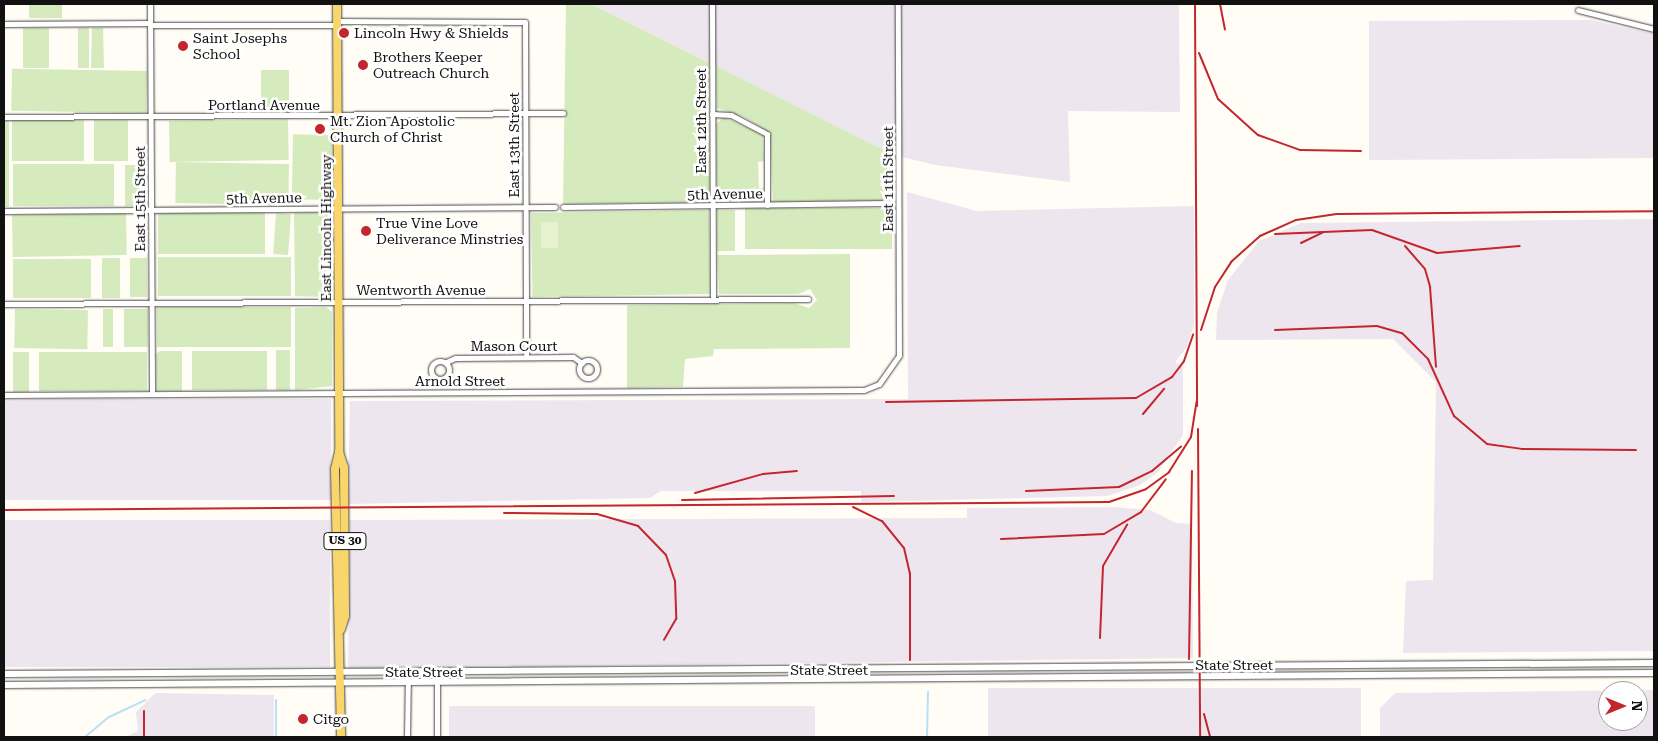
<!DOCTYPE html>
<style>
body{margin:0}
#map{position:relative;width:1658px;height:741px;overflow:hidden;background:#fffdf5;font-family:"Roboto Serif",serif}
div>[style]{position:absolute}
.industrial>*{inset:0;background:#eee6ef;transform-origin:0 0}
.green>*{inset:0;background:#d5ebbd;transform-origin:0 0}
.pitch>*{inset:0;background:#e6f2cf;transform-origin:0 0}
.stream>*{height:2px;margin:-1px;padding:0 1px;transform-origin:1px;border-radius:1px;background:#b9e0f7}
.roads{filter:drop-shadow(0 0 1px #444) drop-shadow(0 0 1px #444)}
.minor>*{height:5px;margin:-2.5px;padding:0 2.5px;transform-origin:2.5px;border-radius:2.5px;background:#fff}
.minor>.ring{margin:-2.5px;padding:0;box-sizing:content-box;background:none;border:5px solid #fff;border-radius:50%}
.tertiary>*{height:6px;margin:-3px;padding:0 3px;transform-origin:3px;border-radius:3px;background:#fff}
.primary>*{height:8px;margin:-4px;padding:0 4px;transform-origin:4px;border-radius:4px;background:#f9d66b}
.rail>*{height:2px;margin:-1px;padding:0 1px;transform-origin:1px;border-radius:1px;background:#c4262e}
.dots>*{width:14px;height:14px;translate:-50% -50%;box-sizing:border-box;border:2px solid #fff;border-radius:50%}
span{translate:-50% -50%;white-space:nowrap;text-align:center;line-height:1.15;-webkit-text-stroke:5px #fff;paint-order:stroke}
.shield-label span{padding:1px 4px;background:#fff;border:1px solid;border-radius:4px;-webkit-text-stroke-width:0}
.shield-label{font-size:12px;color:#111;font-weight:700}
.poi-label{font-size:14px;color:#111}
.left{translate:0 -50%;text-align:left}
.street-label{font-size:14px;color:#111}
.frame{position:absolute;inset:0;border:5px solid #111;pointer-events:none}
.north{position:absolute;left:1598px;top:681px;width:50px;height:50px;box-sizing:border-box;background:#fff;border:1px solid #a0a0a0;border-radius:50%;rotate:90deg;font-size:14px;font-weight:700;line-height:20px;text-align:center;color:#111}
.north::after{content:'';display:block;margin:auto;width:18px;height:22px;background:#c4262e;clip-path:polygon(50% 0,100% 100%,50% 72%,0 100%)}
</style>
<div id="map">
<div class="industrial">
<div style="clip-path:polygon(591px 4px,1179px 4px,1180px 112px,1068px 111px,1070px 182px,935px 165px,894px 155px)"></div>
<div style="clip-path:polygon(1591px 20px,1654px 34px,1654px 158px,1369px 160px,1369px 21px)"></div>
<div style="clip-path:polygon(907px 192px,977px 211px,1194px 206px,1194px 325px,1187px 347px,1175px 362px,1183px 367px,1183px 435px,1158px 472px,1140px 485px,1107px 496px,861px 502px,861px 491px,661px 491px,650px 498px,348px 504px,350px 401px,908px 399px)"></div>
<div style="clip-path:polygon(1654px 219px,1654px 651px,1403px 653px,1406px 581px,1433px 580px,1436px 382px,1393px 339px,1216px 340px,1217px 312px,1228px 280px,1259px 241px,1301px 223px)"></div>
<div style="left:331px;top:399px;width:101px;height:327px;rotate:90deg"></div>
<div style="clip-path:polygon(1113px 507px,1150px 510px,1176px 523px,1192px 524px,1193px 658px,348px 669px,350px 520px,967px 518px,967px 508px)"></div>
<div style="left:330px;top:520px;width:147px;height:326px;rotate:90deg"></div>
<div style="left:988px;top:688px;width:373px;height:49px"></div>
<div style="clip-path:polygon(evenodd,1654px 690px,1654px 737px,1380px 737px,1380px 708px,1395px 693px,1654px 690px,1608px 691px,1638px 691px,1638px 721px,1608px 721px,1608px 691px)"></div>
<div style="clip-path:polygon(155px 693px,274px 695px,274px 737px,125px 737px,138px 731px,136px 712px)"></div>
<div style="left:449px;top:706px;width:366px;height:31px"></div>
</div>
<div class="green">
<div style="left:29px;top:4px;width:33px;height:14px"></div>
<div style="clip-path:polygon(566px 4px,591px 4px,709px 63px,710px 202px,563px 204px)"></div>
<div style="left:49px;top:28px;width:40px;height:26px;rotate:90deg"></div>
<div style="left:89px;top:28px;width:40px;height:11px;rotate:90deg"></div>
<div style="clip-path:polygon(92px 28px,103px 28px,104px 68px,91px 68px)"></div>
<div style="clip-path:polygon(716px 66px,892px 154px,893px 202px,773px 202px,770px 133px,744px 117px,717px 108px)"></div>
<div style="left:261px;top:70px;width:28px;height:42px"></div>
<div style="left:147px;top:71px;width:42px;height:135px;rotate:91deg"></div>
<div style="clip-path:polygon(724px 117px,763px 135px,764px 161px,758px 162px,759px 188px,764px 189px,762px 202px,717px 201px,716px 124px)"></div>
<div style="left:288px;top:119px;width:41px;height:119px;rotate:89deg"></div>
<div style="left:84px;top:120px;width:41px;height:72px;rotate:90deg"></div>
<div style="left:94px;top:120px;width:34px;height:41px"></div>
<div style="left:4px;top:121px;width:5px;height:86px"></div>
<div style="left:332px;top:135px;width:65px;height:39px;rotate:91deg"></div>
<div style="left:114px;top:164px;width:42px;height:101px;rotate:90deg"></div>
<div style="left:289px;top:164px;width:41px;height:113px;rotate:91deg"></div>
<div style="left:125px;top:165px;width:22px;height:41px"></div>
<div style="left:892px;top:208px;width:41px;height:147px;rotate:90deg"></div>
<div style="left:709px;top:210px;width:84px;height:178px;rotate:89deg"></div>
<div style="left:735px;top:210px;width:41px;height:18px;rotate:90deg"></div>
<div style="left:158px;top:212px;width:107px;height:42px"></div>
<div style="clip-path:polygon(327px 212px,332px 217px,332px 292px,327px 297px,295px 296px,294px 213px)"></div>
<div style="left:126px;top:213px;width:42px;height:114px;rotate:89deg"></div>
<div style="left:276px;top:213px;width:15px;height:41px;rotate:4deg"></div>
<div style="clip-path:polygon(850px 254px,850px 348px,714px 349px,713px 356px,685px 359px,683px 387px,627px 388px,627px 305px,794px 303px,809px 308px,817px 300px,810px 289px,798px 294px,719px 294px,717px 255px)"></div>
<div style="left:291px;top:257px;width:39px;height:133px;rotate:90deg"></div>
<div style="left:120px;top:258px;width:40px;height:18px;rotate:90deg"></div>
<div style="left:130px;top:258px;width:17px;height:39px"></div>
<div style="left:13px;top:259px;width:78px;height:39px"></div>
<div style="left:291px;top:307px;width:40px;height:134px;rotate:90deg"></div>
<div style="clip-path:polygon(326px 307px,332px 312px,332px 386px,295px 390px,295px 308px)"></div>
<div style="left:15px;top:309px;width:73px;height:39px;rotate:1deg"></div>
<div style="left:103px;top:309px;width:10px;height:38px"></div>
<div style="left:124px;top:309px;width:24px;height:38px"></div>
<div style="left:276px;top:350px;width:14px;height:40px"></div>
<div style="clip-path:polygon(160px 351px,182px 351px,182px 391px,156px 391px,156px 354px)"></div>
<div style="left:192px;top:351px;width:75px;height:39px"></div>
<div style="left:13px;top:352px;width:16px;height:40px"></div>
<div style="left:39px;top:352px;width:108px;height:39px"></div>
</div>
<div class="pitch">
<div style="left:541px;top:222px;width:17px;height:26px"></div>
</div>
<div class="stream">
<div style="left:276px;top:700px;width:37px;rotate:90deg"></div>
<div style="left:85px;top:737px;width:31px;rotate:-40deg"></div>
<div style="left:109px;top:717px;width:40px;rotate:-25deg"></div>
<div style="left:927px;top:737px;width:45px;rotate:-88.7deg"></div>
</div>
<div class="roads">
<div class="minor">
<div style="left:150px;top:4px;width:390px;rotate:89.7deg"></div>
<div style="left:712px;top:4px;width:295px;rotate:89.8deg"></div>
<div style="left:1578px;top:10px;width:78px;rotate:14deg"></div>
<div style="left:337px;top:21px;width:188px;rotate:0.3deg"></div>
<div style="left:525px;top:22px;width:335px;rotate:89.8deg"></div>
<div style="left:4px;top:24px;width:146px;rotate:-0.4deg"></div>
<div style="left:150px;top:25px;width:187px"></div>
<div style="left:712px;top:114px;width:19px;rotate:3deg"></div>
<div style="left:731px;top:115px;width:41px;rotate:27.8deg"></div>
<div style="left:767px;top:134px;width:71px;rotate:90deg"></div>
<div style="left:4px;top:117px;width:559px;rotate:-0.41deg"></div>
<div style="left:563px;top:207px;width:324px;rotate:-0.7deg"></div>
<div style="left:4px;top:211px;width:551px;rotate:-0.42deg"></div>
<div style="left:4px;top:304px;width:804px;rotate:-0.36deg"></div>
<div class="ring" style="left:579px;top:360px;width:13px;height:13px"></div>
<div class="ring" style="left:431px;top:361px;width:13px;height:13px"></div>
<div style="left:446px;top:362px;width:10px;rotate:-24deg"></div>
<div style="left:455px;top:358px;width:118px;rotate:-0.5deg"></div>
<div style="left:573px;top:357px;width:11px;rotate:34deg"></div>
<div style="left:4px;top:395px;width:860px;rotate:-0.33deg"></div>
<div style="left:864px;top:390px;width:16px;rotate:-22deg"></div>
<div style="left:879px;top:384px;width:35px;rotate:-55deg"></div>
<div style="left:899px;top:355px;width:351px;rotate:-90.2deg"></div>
<div style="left:407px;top:737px;width:63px;rotate:-89.1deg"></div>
<div style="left:437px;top:737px;width:52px;rotate:-90deg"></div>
</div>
<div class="tertiary">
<div style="left:4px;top:674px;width:1650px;rotate:-0.38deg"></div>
<div style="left:4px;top:685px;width:1650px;rotate:-0.42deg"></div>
</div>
<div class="primary">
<div style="left:337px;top:4px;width:448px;rotate:89.7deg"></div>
<div style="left:339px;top:452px;width:17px;rotate:103deg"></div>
<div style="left:335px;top:469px;width:268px;rotate:88.7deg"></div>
<div style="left:339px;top:452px;width:16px;rotate:72deg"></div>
<div style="left:344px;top:467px;width:149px;rotate:89.6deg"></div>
<div style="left:345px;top:616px;width:14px;rotate:107deg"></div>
</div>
</div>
<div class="rail">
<div style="left:1195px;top:4px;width:402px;rotate:89.7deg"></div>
<div style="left:1220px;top:4px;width:26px;rotate:79deg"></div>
<div style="left:1199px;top:53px;width:50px;rotate:67.6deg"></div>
<div style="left:1218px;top:99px;width:54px;rotate:42deg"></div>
<div style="left:1258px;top:135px;width:45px;rotate:19.7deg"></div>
<div style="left:1300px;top:150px;width:61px;rotate:0.9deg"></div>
<div style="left:1275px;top:234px;width:97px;rotate:-2.4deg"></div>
<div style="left:1372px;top:230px;width:69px;rotate:19.5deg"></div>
<div style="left:1437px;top:253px;width:83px;rotate:-4.8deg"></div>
<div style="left:1301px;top:243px;width:25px;rotate:-26deg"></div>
<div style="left:1405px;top:246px;width:30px;rotate:49deg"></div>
<div style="left:1425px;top:269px;width:19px;rotate:74deg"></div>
<div style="left:1430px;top:287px;width:80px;rotate:85.7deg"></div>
<div style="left:1201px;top:330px;width:45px;rotate:-72deg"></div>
<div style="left:1215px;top:287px;width:30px;rotate:-57deg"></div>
<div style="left:1231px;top:262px;width:39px;rotate:-42deg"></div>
<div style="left:1260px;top:236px;width:39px;rotate:-24deg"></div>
<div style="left:1296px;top:220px;width:41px;rotate:-8.3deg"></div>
<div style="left:1337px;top:214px;width:317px;rotate:-0.5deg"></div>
<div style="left:1275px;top:330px;width:102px;rotate:-2.2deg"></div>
<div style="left:1377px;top:326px;width:26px;rotate:16deg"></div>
<div style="left:1402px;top:333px;width:37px;rotate:45deg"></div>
<div style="left:1428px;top:359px;width:63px;rotate:65.5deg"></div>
<div style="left:1454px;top:416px;width:43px;rotate:40.3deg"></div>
<div style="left:1487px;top:444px;width:35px;rotate:8deg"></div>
<div style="left:1522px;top:449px;width:114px;rotate:0.5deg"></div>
<div style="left:886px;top:402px;width:250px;rotate:-0.9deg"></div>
<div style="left:1136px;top:398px;width:42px;rotate:-30.3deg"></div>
<div style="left:1172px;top:377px;width:20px;rotate:-53deg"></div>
<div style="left:1184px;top:361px;width:28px;rotate:-71deg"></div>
<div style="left:1143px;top:414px;width:33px;rotate:-50deg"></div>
<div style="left:1198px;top:429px;width:308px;rotate:89.6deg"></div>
<div style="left:1026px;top:491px;width:93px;rotate:-2.5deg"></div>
<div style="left:1119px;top:487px;width:37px;rotate:-26deg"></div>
<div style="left:1152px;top:471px;width:38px;rotate:-40deg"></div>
<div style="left:695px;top:493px;width:71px;rotate:-15.6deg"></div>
<div style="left:763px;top:474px;width:34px;rotate:-5deg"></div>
<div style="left:682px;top:500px;width:212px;rotate:-1.1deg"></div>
<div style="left:853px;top:507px;width:32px;rotate:26deg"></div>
<div style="left:882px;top:521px;width:35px;rotate:51deg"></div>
<div style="left:904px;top:548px;width:26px;rotate:77deg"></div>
<div style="left:910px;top:573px;width:87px;rotate:90deg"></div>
<div style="left:4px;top:510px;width:1105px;rotate:-0.41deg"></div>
<div style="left:1109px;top:502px;width:39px;rotate:-19deg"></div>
<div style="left:1146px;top:489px;width:29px;rotate:-36deg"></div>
<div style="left:1169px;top:472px;width:41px;rotate:-57.8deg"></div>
<div style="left:1191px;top:437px;width:36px;rotate:-81deg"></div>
<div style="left:504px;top:513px;width:93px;rotate:0.6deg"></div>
<div style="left:597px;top:514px;width:43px;rotate:16.3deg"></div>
<div style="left:638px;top:526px;width:40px;rotate:46deg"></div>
<div style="left:666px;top:555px;width:28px;rotate:71deg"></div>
<div style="left:675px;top:581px;width:38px;rotate:88deg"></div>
<div style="left:676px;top:619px;width:24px;rotate:120deg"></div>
<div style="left:1001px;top:539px;width:103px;rotate:-2.8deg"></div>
<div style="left:1104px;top:534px;width:43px;rotate:-30.7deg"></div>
<div style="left:1141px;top:512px;width:41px;rotate:-52.9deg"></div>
<div style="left:1100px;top:638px;width:72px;rotate:-87.6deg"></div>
<div style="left:1103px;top:566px;width:48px;rotate:-59.7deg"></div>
<div style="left:1189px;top:659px;width:188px;rotate:-89.1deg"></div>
<div style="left:144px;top:711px;width:26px;rotate:90deg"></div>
<div style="left:1204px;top:714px;width:24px;rotate:75deg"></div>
</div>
<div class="dots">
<div style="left:344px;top:33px;background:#c4262e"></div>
<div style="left:183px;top:46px;background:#c4262e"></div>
<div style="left:363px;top:65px;background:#c4262e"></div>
<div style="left:320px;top:129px;background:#c4262e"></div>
<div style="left:366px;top:231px;background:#c4262e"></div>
<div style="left:303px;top:719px;background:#c4262e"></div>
</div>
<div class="shield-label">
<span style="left:345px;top:541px">US 30</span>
</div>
<div class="poi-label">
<span class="left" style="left:354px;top:33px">Lincoln Hwy &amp; Shields</span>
<span class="left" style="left:193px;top:46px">Saint Josephs<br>School</span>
<span class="left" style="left:373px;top:65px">Brothers Keeper<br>Outreach Church</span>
<span class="left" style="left:330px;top:129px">Mt. Zion Apostolic<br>Church of Christ</span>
<span class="left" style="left:376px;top:231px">True Vine Love<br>Deliverance Minstries</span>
<span class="left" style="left:313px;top:719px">Citgo</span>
</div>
<div class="street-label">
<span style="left:264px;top:105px">Portland Avenue</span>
<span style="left:701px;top:121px;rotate:-90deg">East 12th Street</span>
<span style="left:514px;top:145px;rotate:-90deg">East 13th Street</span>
<span style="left:888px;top:179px;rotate:-90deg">East 11th Street</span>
<span style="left:725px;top:194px;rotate:-1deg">5th Avenue</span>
<span style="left:264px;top:198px;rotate:-1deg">5th Avenue</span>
<span style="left:140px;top:199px;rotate:-90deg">East 15th Street</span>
<span style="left:326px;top:228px;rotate:-90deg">East Lincoln Highway</span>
<span style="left:421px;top:290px">Wentworth Avenue</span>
<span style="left:514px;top:346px">Mason Court</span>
<span style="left:460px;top:381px">Arnold Street</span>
<span style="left:1234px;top:665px">State Street</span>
<span style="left:829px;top:670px">State Street</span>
<span style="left:424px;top:672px">State Street</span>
</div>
<div class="frame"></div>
<div class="north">N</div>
</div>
